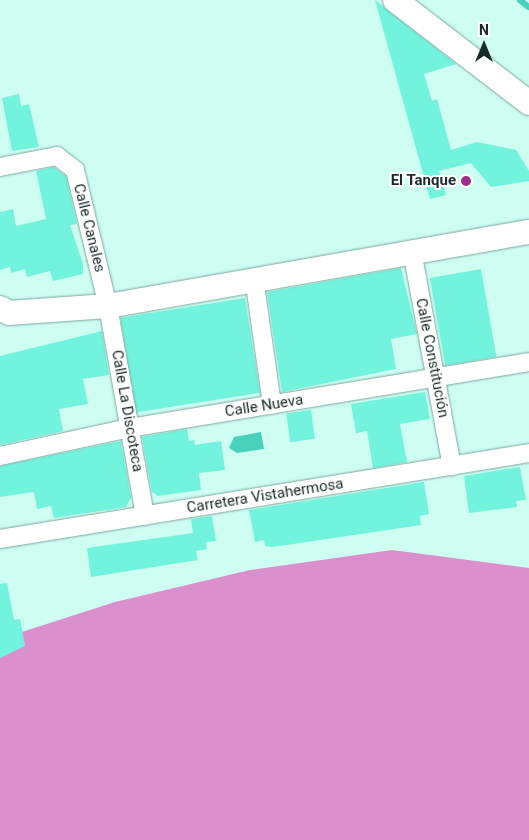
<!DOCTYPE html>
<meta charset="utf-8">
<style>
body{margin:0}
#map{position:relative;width:529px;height:840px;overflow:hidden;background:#cefdf2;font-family:Roboto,sans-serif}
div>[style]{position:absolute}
.forest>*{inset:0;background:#db90cd}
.water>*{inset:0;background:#4ad1bb}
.stream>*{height:5.5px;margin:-2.75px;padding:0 2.75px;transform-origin:2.75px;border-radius:2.75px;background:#4ad1bb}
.building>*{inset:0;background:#72f3dd;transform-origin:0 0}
.roads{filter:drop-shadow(0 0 1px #7ba89e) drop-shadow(0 0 1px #7ba89e)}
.street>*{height:18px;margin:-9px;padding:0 9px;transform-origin:9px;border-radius:9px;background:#fff}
.secondary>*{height:24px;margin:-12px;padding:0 12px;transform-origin:12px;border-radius:12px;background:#fff}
.dots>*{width:14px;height:14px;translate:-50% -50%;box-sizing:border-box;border:2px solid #fff;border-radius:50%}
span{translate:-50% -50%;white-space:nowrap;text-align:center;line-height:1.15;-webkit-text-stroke:4px #fff;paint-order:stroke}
.poi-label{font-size:15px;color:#192b28;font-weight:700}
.right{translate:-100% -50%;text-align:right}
.street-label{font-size:15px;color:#192b28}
.north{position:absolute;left:459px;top:20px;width:50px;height:50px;-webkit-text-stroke:4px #fff;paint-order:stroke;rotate:0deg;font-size:14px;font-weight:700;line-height:20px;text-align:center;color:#192b28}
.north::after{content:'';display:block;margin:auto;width:18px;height:22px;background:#192b28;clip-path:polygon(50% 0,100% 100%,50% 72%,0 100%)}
</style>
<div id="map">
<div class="forest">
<div style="clip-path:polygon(392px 550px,529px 568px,529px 840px,0 840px,0 639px,115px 602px,250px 570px)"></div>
</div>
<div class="water">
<div style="clip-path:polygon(261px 432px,264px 449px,237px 453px,229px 448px,234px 437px)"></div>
</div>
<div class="stream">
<div style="left:520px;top:0;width:11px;rotate:38deg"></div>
</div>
<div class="building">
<div style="clip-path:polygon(375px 0,456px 64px,424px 74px,432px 101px,437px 99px,451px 150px,477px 142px,516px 150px,529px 171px,529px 181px,491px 187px,471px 163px,439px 171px,446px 195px,430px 199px)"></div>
<div style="clip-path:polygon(19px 94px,21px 106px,29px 104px,39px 147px,12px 151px,2px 98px)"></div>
<div style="clip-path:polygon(54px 167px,66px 176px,77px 224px,70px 225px,83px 264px,83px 274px,53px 281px,50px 271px,27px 277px,25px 269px,11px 273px,10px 267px,0 270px,0 212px,13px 209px,16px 226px,46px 219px,36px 171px)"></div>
<div style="clip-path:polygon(401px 268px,417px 334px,391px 339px,396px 369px,282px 392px,267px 292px)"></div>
<div style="left:481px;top:269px;width:89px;height:52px;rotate:80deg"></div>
<div style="left:245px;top:298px;width:96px;height:126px;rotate:81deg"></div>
<div style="clip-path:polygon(102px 331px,109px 375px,83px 379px,88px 404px,59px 409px,63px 431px,0 445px,0 356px)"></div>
<div style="clip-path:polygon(425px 392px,430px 419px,400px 424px,407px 462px,373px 468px,367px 431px,356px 433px,351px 404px)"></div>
<div style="left:311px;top:410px;width:29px;height:25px;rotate:82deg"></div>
<div style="clip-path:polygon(187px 429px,189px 441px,194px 440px,195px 445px,221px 441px,225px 470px,199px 473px,201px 490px,158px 496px,152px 492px,142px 437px)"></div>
<div style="clip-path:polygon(121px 441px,131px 498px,126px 507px,54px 518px,51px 506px,37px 509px,34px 492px,0 497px,0 466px)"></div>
<div style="clip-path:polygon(520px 467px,526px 500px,516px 501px,517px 507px,469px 513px,464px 476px)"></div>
<div style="clip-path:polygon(424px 482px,429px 514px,420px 516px,421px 525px,273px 547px,265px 546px,264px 540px,255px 542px,249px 510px)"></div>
<div style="clip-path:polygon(212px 516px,216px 541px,206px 542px,207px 549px,196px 551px,198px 560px,91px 577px,87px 548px,193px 533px,191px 519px)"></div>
<div style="clip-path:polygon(7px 583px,14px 620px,20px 619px,25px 646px,0 658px,0 584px)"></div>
</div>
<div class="roads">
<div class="street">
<div style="left:0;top:167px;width:58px;rotate:-10.9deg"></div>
<div style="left:57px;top:156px;width:23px;rotate:38deg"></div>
<div style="left:75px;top:170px;width:140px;rotate:76.4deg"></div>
<div style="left:108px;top:306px;width:213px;rotate:80deg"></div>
<div style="left:412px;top:251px;width:219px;rotate:79.5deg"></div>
<div style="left:254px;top:278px;width:128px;rotate:81.9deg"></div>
<div style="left:0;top:456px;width:133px;rotate:-12.2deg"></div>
<div style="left:130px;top:428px;width:404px;rotate:-9.4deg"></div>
<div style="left:0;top:539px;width:536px;rotate:-9.23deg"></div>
</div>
<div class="secondary">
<div style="left:395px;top:0;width:169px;rotate:37.5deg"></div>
<div style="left:0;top:308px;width:10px;rotate:29deg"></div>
<div style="left:9px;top:313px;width:99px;rotate:-4deg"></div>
<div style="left:108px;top:306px;width:427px;rotate:-10deg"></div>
</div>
</div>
<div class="dots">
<div style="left:466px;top:181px;background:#9c2f8e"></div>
</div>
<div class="poi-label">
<span class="right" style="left:456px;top:181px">El Tanque</span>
</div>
<div class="street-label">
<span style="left:89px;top:228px;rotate:76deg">Calle Canales</span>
<span style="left:432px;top:358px;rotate:79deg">Calle Constitución</span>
<span style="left:264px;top:406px;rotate:-9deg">Calle Nueva</span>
<span style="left:127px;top:411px;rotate:80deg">Calle La Discoteca</span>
<span style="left:265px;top:496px;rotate:-9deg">Carretera Vistahermosa</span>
</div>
<div class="north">N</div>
</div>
